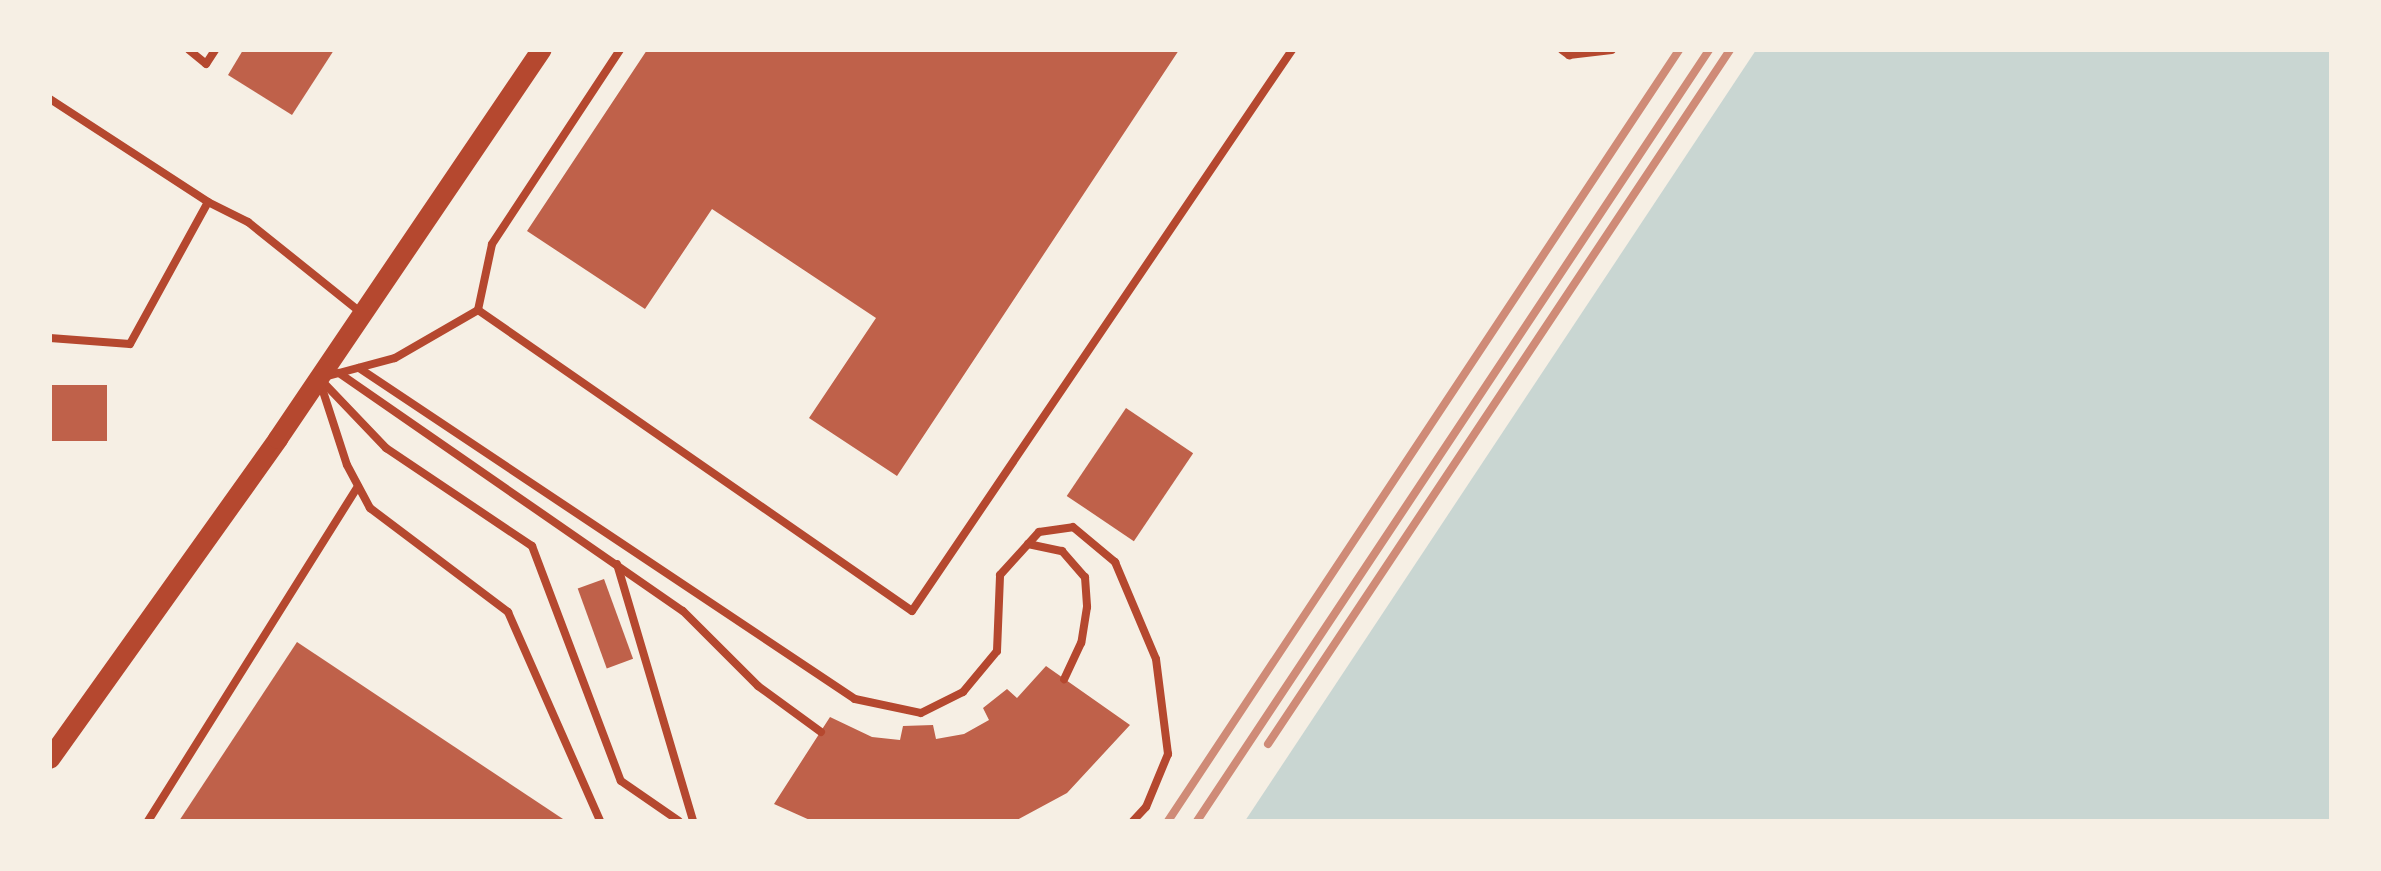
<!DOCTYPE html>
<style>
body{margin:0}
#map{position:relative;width:2381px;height:871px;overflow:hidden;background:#f6efe4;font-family:"IBM Plex Sans",sans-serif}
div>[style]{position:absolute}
.water>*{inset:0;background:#c9d6d2}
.building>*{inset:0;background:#bf614a;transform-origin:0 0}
.service>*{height:8px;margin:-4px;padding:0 4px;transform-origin:4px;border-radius:4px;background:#b5482f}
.secondary>*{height:20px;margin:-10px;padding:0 10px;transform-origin:10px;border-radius:10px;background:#b5482f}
.rail>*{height:8px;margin:-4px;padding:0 4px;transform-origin:4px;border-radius:4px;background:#cf8b77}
span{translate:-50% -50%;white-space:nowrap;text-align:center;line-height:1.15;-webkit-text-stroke:10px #f6efe4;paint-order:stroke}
.frame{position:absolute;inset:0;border:52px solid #f6efe4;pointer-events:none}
</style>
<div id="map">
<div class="water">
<div style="clip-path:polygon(1756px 50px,2331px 50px,2331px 821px,1245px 821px)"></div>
</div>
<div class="building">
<div style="clip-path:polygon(243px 50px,334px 50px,292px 115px,228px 75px)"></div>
<div style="clip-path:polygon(647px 50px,1179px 50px,897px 476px,809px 418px,876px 318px,712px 209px,645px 309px,527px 231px)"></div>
<div style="left:50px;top:385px;width:57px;height:56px"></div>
<div style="left:1126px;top:408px;width:81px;height:106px;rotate:34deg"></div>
<div style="left:604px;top:579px;width:85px;height:28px;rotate:70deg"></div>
<div style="clip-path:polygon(297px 642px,566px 821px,179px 821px)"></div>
<div style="clip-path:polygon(1046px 666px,1130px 725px,1067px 793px,1015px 821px,812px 821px,774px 804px,830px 717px,872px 737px,900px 740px,903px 726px,933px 725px,936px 739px,964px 734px,989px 720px,983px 708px,1007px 689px,1017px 698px)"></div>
</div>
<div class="service">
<div style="left:189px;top:50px;width:22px;rotate:39deg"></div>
<div style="left:206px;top:64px;width:17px;rotate:-57deg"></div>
<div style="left:1562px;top:50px;width:9px;rotate:36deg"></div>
<div style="left:1569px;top:55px;width:43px;rotate:-6.6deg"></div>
<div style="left:50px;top:99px;width:189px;rotate:33.1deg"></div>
<div style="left:208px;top:202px;width:45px;rotate:26.6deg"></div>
<div style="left:248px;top:222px;width:142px;rotate:38.7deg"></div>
<div style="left:478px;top:310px;width:67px;rotate:-78deg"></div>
<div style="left:492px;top:244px;width:232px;rotate:-56.6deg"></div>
<div style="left:50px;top:338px;width:80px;rotate:4.3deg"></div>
<div style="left:130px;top:344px;width:162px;rotate:-61.2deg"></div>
<div style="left:359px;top:368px;width:596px;rotate:33.72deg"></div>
<div style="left:855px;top:699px;width:67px;rotate:12deg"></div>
<div style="left:921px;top:713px;width:47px;rotate:-26.6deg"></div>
<div style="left:963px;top:692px;width:53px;rotate:-50.3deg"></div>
<div style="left:997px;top:651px;width:76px;rotate:-87.7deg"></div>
<div style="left:1000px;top:575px;width:58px;rotate:-47.8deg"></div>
<div style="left:1039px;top:532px;width:34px;rotate:-8deg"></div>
<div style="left:1073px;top:527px;width:55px;rotate:39.8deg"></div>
<div style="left:1115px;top:562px;width:105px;rotate:67.1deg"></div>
<div style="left:1156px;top:659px;width:96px;rotate:82.8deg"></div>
<div style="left:1168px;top:754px;width:57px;rotate:112.5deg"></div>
<div style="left:1146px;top:807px;width:19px;rotate:133deg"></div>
<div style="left:339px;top:373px;width:418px;rotate:34.7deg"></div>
<div style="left:683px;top:611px;width:106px;rotate:45deg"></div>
<div style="left:758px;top:686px;width:78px;rotate:36.1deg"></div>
<div style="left:324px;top:377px;width:73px;rotate:-15deg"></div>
<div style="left:395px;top:358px;width:96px;rotate:-30deg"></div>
<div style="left:478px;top:310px;width:528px;rotate:34.74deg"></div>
<div style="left:912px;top:611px;width:678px;rotate:-55.89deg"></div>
<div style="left:322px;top:381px;width:93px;rotate:46.3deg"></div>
<div style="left:386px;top:448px;width:176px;rotate:33.9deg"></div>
<div style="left:532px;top:546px;width:251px;rotate:69.3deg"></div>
<div style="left:621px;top:781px;width:70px;rotate:34.6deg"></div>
<div style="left:320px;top:382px;width:87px;rotate:72deg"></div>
<div style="left:347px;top:465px;width:49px;rotate:61.9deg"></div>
<div style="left:370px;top:508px;width:173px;rotate:37deg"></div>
<div style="left:508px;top:612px;width:228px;rotate:66.2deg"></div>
<div style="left:1028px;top:544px;width:35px;rotate:12deg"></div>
<div style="left:1062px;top:551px;width:35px;rotate:49deg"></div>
<div style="left:1085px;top:577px;width:30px;rotate:86deg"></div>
<div style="left:1087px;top:607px;width:36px;rotate:99deg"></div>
<div style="left:1081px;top:643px;width:40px;rotate:115deg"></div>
<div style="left:617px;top:564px;width:268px;rotate:73.5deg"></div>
<div style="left:148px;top:821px;width:395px;rotate:-57.9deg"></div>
</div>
<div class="secondary">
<div style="left:50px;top:759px;width:393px;rotate:-54.5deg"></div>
<div style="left:278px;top:439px;width:470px;rotate:-55.9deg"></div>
</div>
<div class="rail">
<div style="left:1268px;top:744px;width:834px;rotate:-56.35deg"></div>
<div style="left:1168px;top:821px;width:925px;rotate:-56.46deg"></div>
<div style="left:1197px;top:821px;width:926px;rotate:-56.41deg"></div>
</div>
<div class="frame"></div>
</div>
